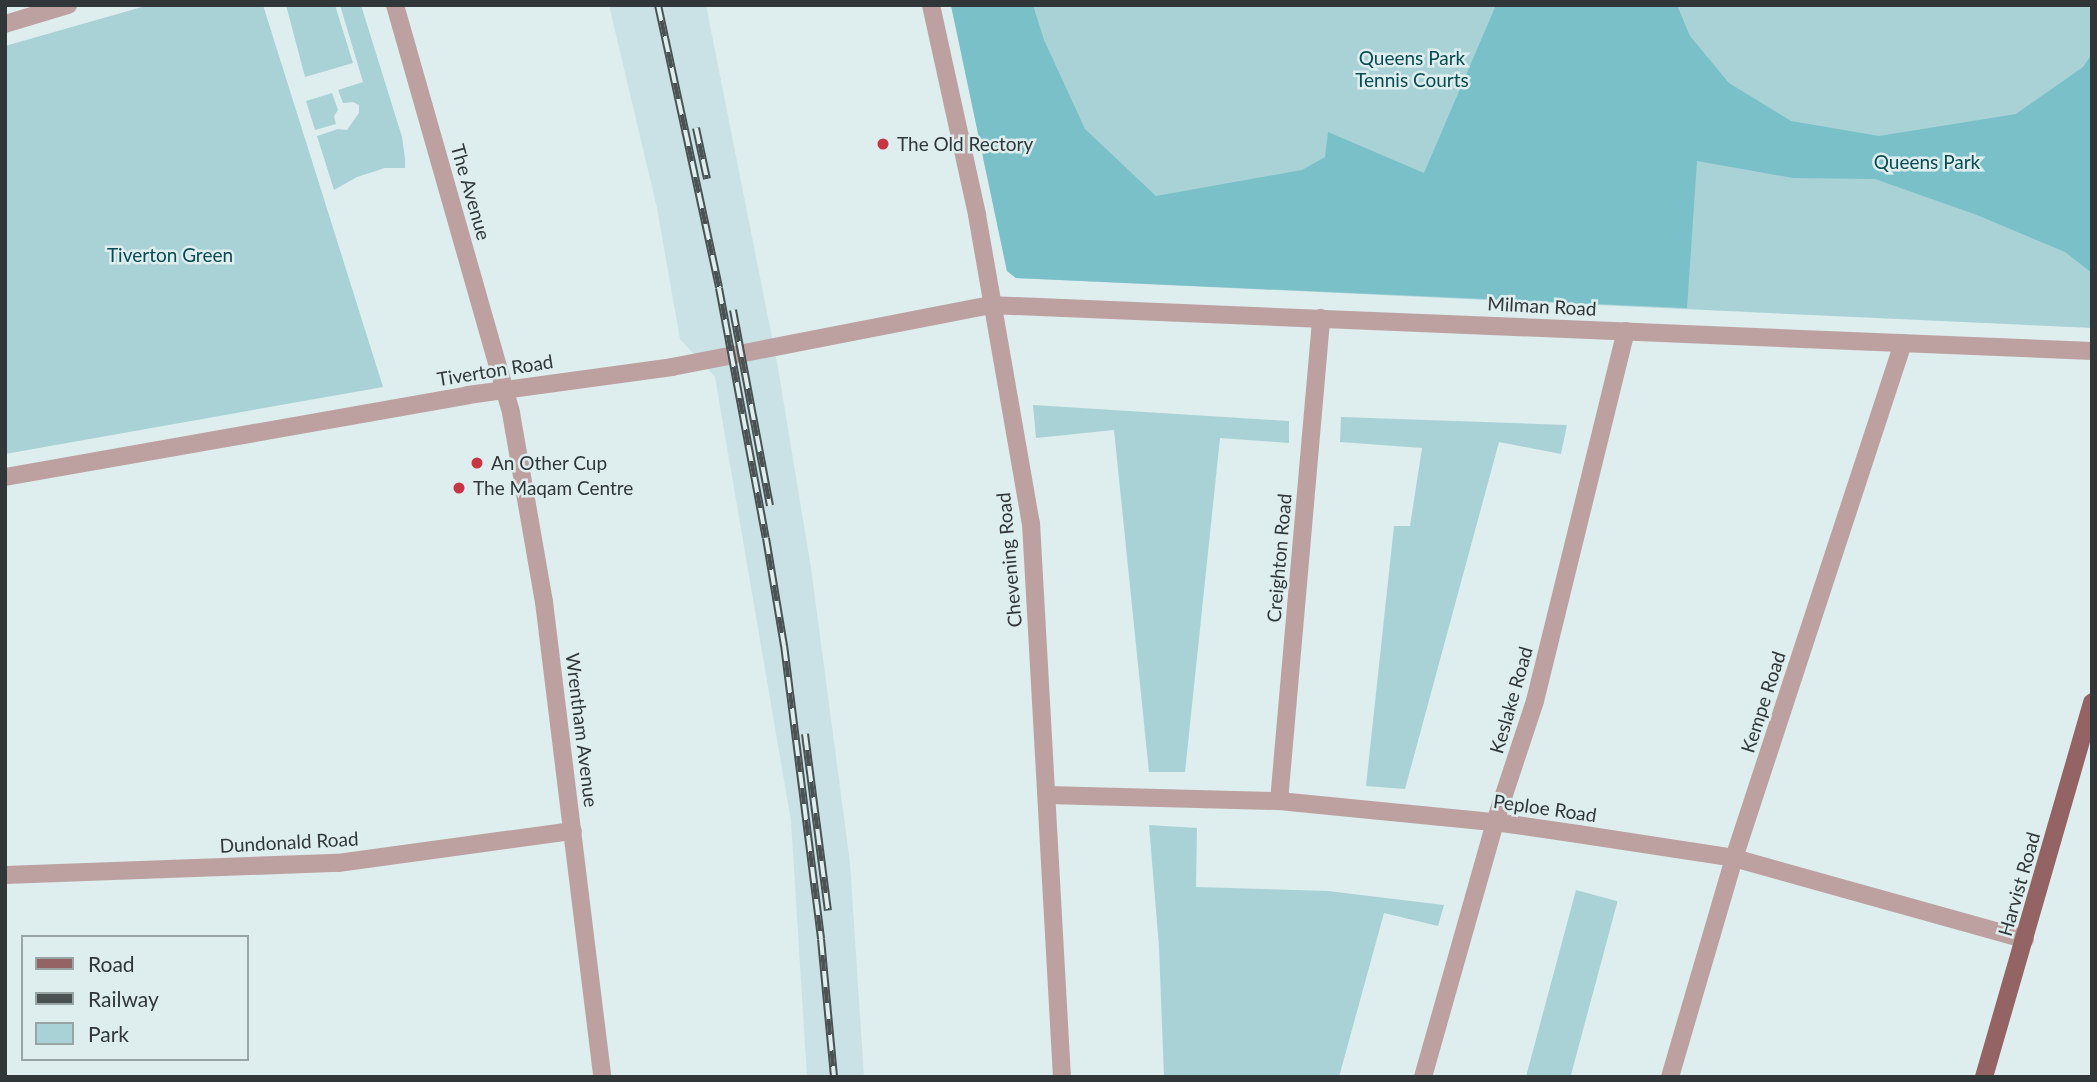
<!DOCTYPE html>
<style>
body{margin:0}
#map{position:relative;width:2097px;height:1082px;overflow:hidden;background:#deedee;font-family:Lato,sans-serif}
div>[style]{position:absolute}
.built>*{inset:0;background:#cae2e5}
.green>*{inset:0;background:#a9d2d7;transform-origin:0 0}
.forest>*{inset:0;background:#79c0c9}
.minor>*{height:18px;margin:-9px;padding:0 9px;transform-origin:9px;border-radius:9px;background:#bca1a0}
.major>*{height:18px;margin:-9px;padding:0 9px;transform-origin:9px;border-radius:9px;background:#936463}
.rail>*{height:8px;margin-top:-4px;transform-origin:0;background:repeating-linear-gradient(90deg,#deedee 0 16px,#4a5253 0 32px);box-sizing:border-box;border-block:2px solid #4a5253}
.dots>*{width:19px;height:19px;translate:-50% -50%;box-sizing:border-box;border:4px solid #deedee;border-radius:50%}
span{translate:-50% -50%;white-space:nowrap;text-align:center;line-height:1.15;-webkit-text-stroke:5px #deedee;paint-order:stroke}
.park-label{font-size:19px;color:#084b52}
.poi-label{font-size:19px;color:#313738}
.left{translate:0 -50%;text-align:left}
.street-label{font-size:19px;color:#313738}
.frame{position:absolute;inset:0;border:7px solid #313738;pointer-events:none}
.legend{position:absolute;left:21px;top:935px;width:228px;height:126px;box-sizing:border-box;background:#deedee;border:2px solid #99a4a5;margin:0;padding:9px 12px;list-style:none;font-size:21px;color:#313738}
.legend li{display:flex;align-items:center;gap:14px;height:35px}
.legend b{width:35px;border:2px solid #99a4a5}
</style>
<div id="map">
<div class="built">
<div style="clip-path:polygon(609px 5px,706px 5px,778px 368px,811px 568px,850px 863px,864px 1077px,807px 1077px,791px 821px,715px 377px,680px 339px,657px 208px)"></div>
</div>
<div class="green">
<div style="clip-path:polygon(149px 5px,263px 5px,383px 387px,5px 454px,5px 46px)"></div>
<div style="clip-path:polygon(286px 5px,335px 5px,353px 63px,305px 77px)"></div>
<div style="clip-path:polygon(340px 5px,361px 5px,402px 137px,405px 158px,405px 168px,385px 168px,357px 177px,334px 190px,317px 136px,338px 129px,347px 130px,359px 113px,359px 105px,353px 102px,343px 103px,338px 90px,363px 82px)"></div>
<div style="clip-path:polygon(951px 5px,2092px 5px,2092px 328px,1016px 278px,1007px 271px)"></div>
<div style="clip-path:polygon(332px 93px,338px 110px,334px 116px,336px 124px,315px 130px,306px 101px)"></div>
<div style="clip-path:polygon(1033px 405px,1289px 421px,1289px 443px,1220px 438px,1185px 772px,1149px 772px,1114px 430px,1036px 438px)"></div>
<div style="clip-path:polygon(1341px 417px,1567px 425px,1561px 454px,1499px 442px,1405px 789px,1366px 786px,1394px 526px,1410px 526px,1422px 448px,1340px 442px)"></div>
<div style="clip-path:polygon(1149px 825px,1197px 828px,1196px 887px,1328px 891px,1444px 905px,1438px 926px,1384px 913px,1339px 1077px,1164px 1077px,1159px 947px)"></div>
<div style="left:1576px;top:890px;width:43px;height:194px;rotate:15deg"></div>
</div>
<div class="forest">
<div style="clip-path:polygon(951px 5px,1033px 5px,1044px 40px,1085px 129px,1156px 196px,1302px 170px,1325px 157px,1328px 132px,1424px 173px,1496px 5px,1677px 5px,1690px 36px,1729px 83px,1791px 121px,1879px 136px,2016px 114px,2083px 67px,2092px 54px,2092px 273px,2065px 252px,1977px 215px,1875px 179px,1793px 178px,1697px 161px,1687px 308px,1016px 278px,1007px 271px)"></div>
</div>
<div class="minor">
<div style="left:395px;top:5px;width:424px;rotate:74.1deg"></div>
<div style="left:511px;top:413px;width:192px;rotate:80.1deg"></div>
<div style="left:544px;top:602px;width:479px;rotate:83deg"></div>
<div style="left:931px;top:5px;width:215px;rotate:77.6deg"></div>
<div style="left:977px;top:215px;width:313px;rotate:80.1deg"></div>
<div style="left:1031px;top:523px;width:555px;rotate:86.8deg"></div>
<div style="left:5px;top:24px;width:66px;rotate:-16.8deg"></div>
<div style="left:5px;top:477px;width:470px;rotate:-10deg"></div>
<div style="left:468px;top:395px;width:206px;rotate:-7.8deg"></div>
<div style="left:672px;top:367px;width:324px;rotate:-11deg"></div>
<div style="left:990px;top:305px;width:1103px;rotate:2.39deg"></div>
<div style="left:1047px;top:795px;width:232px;rotate:1.5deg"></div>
<div style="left:1279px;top:801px;width:217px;rotate:5.6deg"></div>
<div style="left:1495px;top:822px;width:84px;rotate:8.2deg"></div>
<div style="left:1578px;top:834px;width:158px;rotate:8.7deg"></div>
<div style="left:1734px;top:858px;width:302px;rotate:15.6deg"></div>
<div style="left:1279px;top:801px;width:485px;rotate:-85deg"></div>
<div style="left:5px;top:875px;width:333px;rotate:-2.1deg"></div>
<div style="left:338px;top:863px;width:237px;rotate:-7.8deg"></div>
<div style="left:1423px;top:1077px;width:265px;rotate:-74.2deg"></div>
<div style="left:1495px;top:822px;width:127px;rotate:-71.7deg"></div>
<div style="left:1535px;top:701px;width:381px;rotate:-76.2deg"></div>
<div style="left:1670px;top:1077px;width:228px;rotate:-73.7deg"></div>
<div style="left:1734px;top:858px;width:542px;rotate:-71.83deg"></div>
</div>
<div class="major">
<div style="left:1984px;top:1077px;width:390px;rotate:-73.9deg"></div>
</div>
<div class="rail">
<div style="left:658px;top:5px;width:289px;rotate:77.8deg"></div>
<div style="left:719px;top:288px;width:254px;rotate:79.4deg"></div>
<div style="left:766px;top:538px;width:109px;rotate:80.5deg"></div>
<div style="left:784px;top:645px;width:296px;rotate:82.8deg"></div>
<div style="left:821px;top:939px;width:139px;rotate:84.6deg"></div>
<div style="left:696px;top:128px;width:52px;rotate:77.8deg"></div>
<div style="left:733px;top:310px;width:199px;rotate:79.3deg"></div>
<div style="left:805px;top:734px;width:178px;rotate:82.6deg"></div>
</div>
<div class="dots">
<div style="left:883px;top:144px;background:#c63644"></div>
<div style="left:477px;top:463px;background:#c63644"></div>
<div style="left:459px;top:488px;background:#c63644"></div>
</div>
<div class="park-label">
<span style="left:1412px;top:69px">Queens Park<br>Tennis Courts</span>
<span style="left:1927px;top:162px">Queens Park</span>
<span style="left:170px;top:255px">Tiverton Green</span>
</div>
<div class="poi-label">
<span class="left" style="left:897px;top:144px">The Old Rectory</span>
<span class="left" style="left:491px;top:463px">An Other Cup</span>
<span class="left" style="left:473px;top:488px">The Maqam Centre</span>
</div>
<div class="street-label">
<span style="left:471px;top:192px;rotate:74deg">The Avenue</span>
<span style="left:1542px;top:306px;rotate:3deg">Milman Road</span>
<span style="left:495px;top:370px;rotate:-9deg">Tiverton Road</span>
<span style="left:1279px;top:558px;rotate:-85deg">Creighton Road</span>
<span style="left:1009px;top:560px;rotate:-95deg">Chevening Road</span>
<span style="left:1511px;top:700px;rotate:-74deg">Keslake Road</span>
<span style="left:1763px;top:702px;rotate:-72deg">Kempe Road</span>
<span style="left:582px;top:730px;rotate:83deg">Wrentham Avenue</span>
<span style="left:1545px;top:808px;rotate:8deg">Peploe Road</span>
<span style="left:289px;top:842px;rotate:-3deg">Dundonald Road</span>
<span style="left:2019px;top:884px;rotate:-74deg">Harvist Road</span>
</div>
<div class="frame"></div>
<ul class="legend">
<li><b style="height:9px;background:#936463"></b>Road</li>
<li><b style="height:9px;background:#4a5253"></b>Railway</li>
<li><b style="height:19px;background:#a9d2d7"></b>Park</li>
</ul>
</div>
